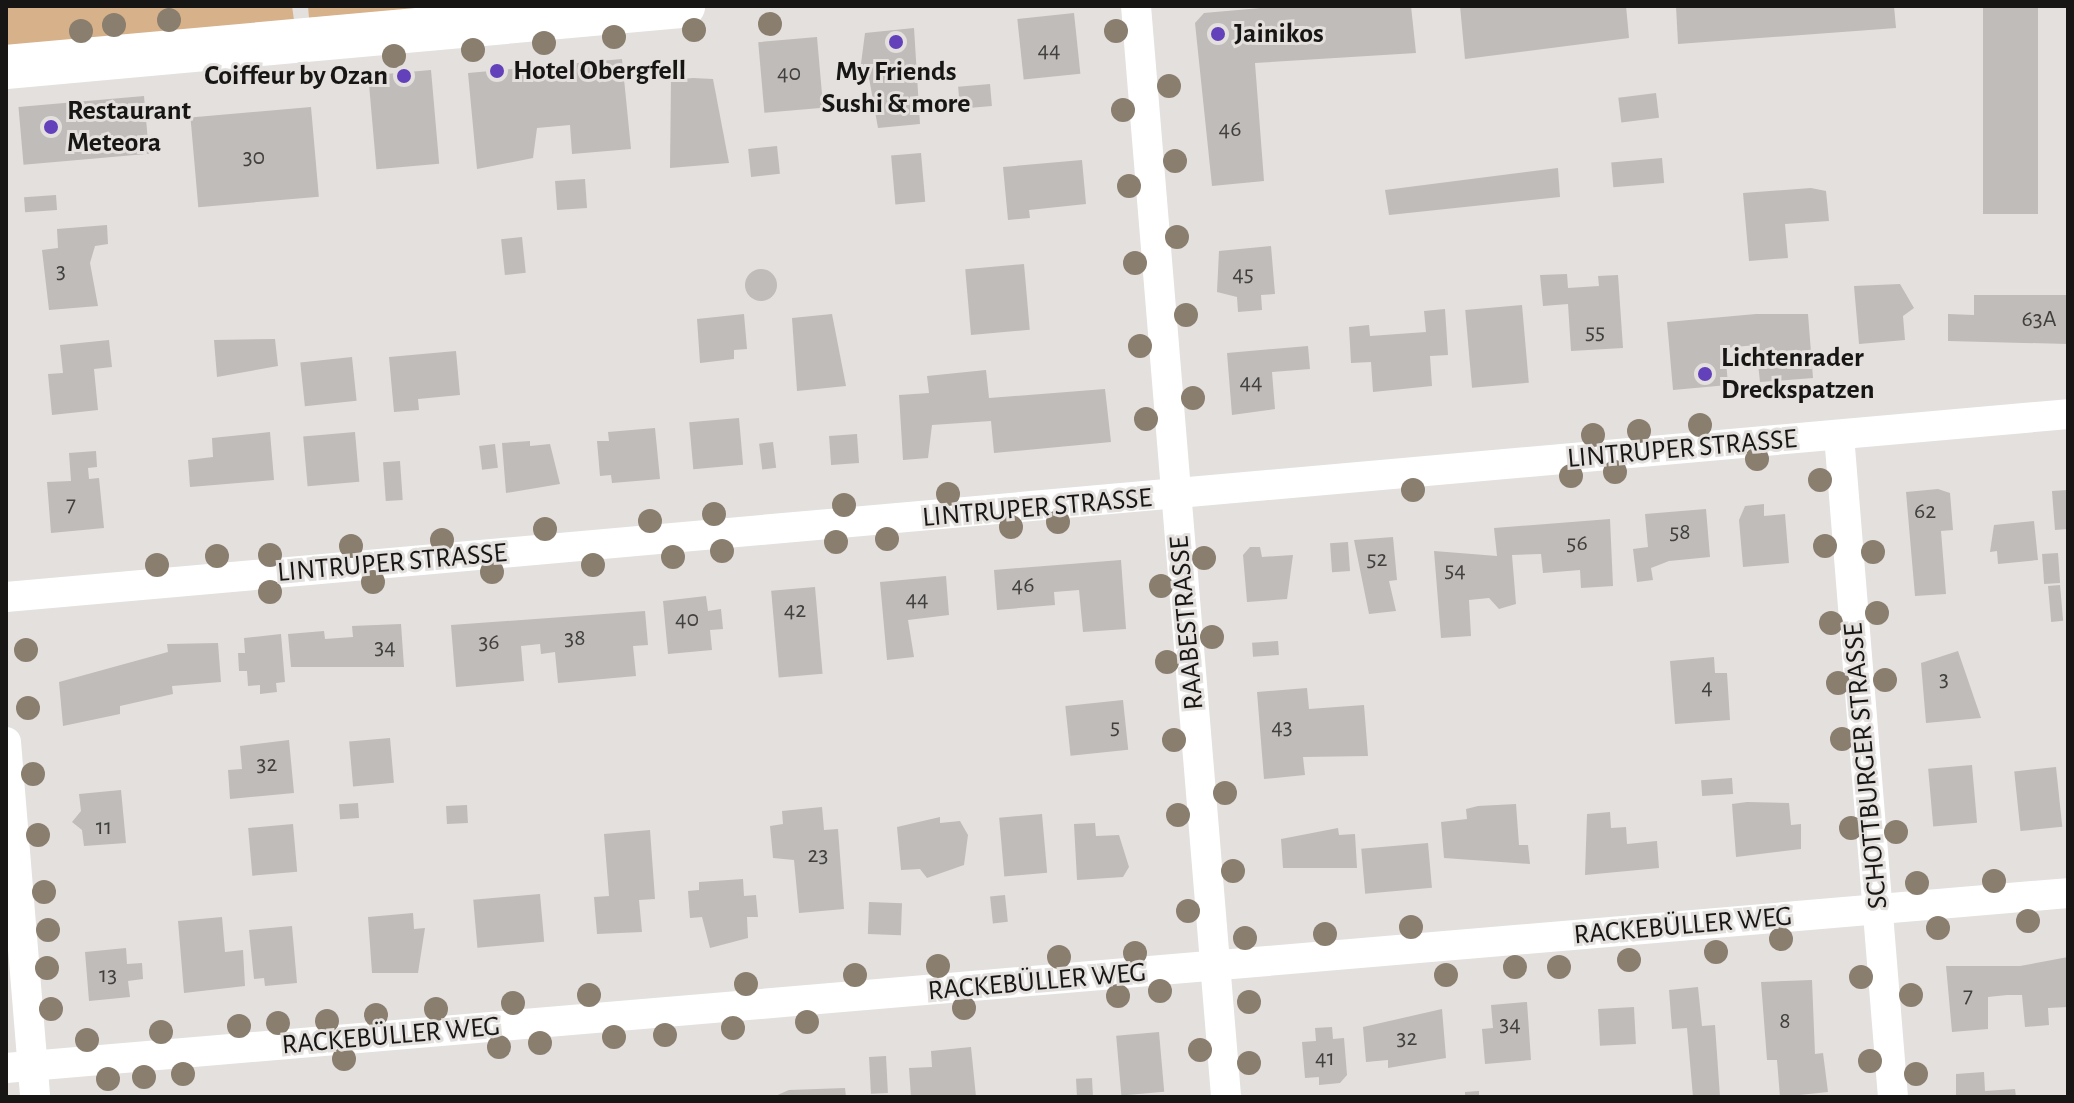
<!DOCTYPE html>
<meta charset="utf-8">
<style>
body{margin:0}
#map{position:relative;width:2074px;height:1103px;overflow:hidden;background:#e3e0de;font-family:"Alegreya Sans",sans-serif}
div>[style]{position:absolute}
.green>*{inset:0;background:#d7b189}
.building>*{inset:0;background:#bfbcba;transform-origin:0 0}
.round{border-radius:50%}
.minor>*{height:30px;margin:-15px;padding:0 15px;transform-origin:15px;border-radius:15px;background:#fff}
.primary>*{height:44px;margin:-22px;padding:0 22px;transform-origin:22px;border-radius:22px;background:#fff}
.trees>*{width:24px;height:24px;margin:-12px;border-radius:50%;background:#8a7e6f}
.dots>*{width:22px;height:22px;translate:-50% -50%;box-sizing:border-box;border:4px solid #e3e0de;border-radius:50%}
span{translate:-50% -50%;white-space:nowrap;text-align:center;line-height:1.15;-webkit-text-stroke:6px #e3e0de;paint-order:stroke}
.number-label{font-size:24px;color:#41403e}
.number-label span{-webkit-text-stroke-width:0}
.poi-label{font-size:28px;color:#171615;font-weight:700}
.left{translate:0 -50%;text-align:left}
.right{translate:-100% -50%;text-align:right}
.street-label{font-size:28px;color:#171615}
.frame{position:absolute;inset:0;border:8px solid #171615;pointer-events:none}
</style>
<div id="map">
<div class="green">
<div style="clip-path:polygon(6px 6px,292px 6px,294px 20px,6px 46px)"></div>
<div style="clip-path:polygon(308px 6px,446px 6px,309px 18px)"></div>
</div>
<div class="building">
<div style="clip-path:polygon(1282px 6px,1411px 6px,1416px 53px,1255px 63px,1264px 181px,1212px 186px,1195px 23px,1204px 13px)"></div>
<div style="clip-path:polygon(1460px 6px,1626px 6px,1629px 38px,1465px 59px)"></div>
<div style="clip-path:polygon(1676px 6px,1894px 6px,1896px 28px,1678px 44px)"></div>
<div style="left:1983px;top:6px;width:55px;height:208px"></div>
<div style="left:1074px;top:13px;width:61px;height:57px;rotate:84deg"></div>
<div style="clip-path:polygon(914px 28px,920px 124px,878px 128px,869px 78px,859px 79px,865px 33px)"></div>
<div style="left:817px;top:37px;width:71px;height:59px;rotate:85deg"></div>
<div style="clip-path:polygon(622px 59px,631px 149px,572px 154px,570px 125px,537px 128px,533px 158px,477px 169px,468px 73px)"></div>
<div style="left:431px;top:70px;width:94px;height:63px;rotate:85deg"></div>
<div style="clip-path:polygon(693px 78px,713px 79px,729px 163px,670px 168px,671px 80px)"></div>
<div style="left:990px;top:84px;width:22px;height:32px;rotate:85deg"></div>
<div style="left:1656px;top:93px;width:25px;height:38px;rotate:83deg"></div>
<div style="left:144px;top:96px;width:58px;height:126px;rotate:85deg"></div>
<div style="left:311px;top:107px;width:90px;height:121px;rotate:85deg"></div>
<div style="left:777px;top:146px;width:28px;height:29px;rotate:84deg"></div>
<div style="left:921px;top:153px;width:49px;height:30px;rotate:85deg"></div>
<div style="left:1662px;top:158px;width:25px;height:51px;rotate:85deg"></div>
<div style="clip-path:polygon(1082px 160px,1086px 204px,1029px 210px,1030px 218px,1008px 220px,1003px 167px)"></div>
<div style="clip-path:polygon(1558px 168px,1560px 197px,1389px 215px,1385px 190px)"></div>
<div style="left:585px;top:179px;width:29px;height:30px;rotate:86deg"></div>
<div style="clip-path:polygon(1811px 188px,1826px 191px,1829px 221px,1785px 224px,1788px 258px,1749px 261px,1743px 193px)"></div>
<div style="left:56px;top:195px;width:15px;height:32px;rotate:86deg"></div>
<div style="clip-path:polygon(107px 225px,108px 244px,95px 246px,90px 263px,98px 306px,49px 310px,42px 250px,58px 248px,57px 229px)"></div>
<div style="left:522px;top:237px;width:36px;height:21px;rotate:84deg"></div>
<div style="clip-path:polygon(1271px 246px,1275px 294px,1261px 295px,1262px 310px,1238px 312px,1237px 297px,1217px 292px,1219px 251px)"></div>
<div style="left:1024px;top:264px;width:66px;height:59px;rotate:85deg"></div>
<div class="round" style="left:745px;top:269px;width:32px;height:32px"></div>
<div style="clip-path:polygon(1567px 274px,1568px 288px,1599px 286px,1598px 276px,1618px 275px,1623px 348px,1571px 351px,1568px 304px,1543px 306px,1540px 275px)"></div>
<div style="clip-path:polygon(1900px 284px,1914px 308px,1903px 316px,1905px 340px,1859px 344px,1854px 286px)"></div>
<div style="clip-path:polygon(1974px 295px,2068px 295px,2068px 344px,1948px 341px,1948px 314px,1974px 315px)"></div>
<div style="left:1522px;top:305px;width:78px;height:57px;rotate:85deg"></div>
<div style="clip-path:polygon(1445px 309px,1448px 355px,1430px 356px,1432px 386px,1373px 392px,1371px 362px,1351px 363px,1349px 327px,1369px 325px,1370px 336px,1426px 332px,1424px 311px)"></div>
<div style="clip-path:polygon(744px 314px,747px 349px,734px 350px,734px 359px,700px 363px,697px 319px)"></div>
<div style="clip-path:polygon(832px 314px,846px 386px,797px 391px,792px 318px)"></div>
<div style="clip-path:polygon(1756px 314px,1808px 314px,1813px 378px,1760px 382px,1756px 345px,1725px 348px,1728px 385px,1673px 390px,1667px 322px)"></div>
<div style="clip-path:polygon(275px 339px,278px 366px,217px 377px,214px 340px)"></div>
<div style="clip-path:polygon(109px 340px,112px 367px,94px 369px,98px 410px,52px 415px,48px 374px,63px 373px,60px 345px)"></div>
<div style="clip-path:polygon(1308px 346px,1310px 369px,1272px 372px,1275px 409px,1232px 415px,1227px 353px)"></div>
<div style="clip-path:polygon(456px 351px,460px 395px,418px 399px,419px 410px,394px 412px,389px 357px)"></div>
<div style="left:352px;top:357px;width:44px;height:52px;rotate:84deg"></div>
<div style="clip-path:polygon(986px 370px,989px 398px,1105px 389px,1111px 442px,994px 453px,991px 421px,932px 425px,928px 458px,903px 460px,899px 395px,929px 393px,927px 376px)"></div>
<div style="left:739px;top:418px;width:47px;height:50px;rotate:85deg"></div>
<div style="clip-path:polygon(655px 428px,660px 479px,612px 483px,611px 475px,600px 476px,597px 441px,609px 441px,608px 432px)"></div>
<div style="clip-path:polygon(270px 432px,274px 480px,190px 487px,188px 460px,213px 457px,212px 438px)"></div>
<div style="left:355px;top:432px;width:50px;height:52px;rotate:85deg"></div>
<div style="left:857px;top:434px;width:29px;height:28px;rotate:86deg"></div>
<div style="clip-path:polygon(530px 441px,530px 446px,550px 444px,560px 484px,506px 493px,502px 443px)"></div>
<div style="left:773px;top:442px;width:26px;height:14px;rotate:83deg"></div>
<div style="left:495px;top:444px;width:24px;height:16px;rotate:83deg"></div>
<div style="clip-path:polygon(96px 451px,97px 467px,88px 468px,89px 479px,99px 478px,104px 528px,51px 533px,47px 482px,71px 481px,69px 453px)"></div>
<div style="left:400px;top:461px;width:39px;height:17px;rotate:86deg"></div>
<div style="clip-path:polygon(1938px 489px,1950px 493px,1953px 530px,1941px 531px,1946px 594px,1915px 596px,1906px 492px)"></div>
<div style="clip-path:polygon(2068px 490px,2068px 529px,2055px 530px,2052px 491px)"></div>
<div style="clip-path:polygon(1764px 504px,1764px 516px,1785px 514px,1789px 563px,1743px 567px,1739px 520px,1745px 506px)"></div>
<div style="clip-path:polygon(1706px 509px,1710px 557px,1669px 561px,1651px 568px,1653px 580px,1637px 582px,1633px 549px,1648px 547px,1645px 514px)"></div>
<div style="clip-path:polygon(1610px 519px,1613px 586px,1581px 588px,1580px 570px,1543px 573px,1541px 554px,1512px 555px,1516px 604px,1499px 609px,1489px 598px,1469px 600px,1471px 636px,1441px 638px,1434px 551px,1497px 556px,1494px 528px)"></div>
<div style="clip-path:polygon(2034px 521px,2038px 560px,1998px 564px,1997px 551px,1990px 552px,1994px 525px)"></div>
<div style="clip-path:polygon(1393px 537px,1397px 580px,1389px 581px,1396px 611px,1369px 614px,1354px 540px)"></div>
<div style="left:1348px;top:542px;width:29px;height:18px;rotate:86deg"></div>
<div style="clip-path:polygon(1250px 547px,1260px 547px,1262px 557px,1293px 555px,1287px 599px,1247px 602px,1243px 555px)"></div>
<div style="left:2058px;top:553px;width:30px;height:16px;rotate:86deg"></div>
<div style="clip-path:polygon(1121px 560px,1126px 629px,1083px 632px,1079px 590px,1054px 592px,1055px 605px,997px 610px,994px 570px)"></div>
<div style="clip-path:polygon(946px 576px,949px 615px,908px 620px,914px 657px,887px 660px,880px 582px)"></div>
<div style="left:2060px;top:585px;width:36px;height:12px;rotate:85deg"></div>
<div style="left:815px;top:587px;width:87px;height:44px;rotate:85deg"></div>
<div style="clip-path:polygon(706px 596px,708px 611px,721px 609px,723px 629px,710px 630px,712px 650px,668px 654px,663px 601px)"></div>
<div style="clip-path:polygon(645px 611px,648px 645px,633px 646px,636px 676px,558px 683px,555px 652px,541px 654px,540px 644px,521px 646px,524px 681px,456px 687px,451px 625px)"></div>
<div style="clip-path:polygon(401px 624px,404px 667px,291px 667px,288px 634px,324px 631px,325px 639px,353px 637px,352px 626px)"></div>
<div style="clip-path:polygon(281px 634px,285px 682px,276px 683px,277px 692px,260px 694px,260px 685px,248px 686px,247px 671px,239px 671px,238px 653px,245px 653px,244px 638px)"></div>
<div style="left:1278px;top:641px;width:14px;height:26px;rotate:86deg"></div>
<div style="clip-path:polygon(218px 643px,221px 682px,172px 686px,173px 694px,120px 706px,120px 714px,63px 726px,59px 682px,168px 652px,167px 644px)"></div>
<div style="clip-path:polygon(1958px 651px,1981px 718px,1926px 723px,1921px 663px)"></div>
<div style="clip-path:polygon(1714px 657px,1715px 673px,1727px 673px,1730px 720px,1675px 724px,1670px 661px)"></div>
<div style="clip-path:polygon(1307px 688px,1309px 709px,1364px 705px,1368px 756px,1303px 757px,1305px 775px,1264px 779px,1257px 692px)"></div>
<div style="left:1123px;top:700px;width:50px;height:58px;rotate:84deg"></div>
<div style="left:390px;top:738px;width:45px;height:41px;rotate:85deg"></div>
<div style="clip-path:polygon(289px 740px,294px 793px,230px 799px,228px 770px,242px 769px,240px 746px)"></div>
<div style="left:1972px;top:765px;width:58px;height:44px;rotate:85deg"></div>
<div style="left:2056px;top:767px;width:60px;height:42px;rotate:84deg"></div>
<div style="left:1732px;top:778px;width:16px;height:31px;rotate:86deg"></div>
<div style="clip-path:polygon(121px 790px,126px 843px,84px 846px,82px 830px,72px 822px,81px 811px,79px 794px)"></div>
<div style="clip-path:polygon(1747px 802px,1789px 803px,1791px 825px,1801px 824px,1801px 849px,1736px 857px,1732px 804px)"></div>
<div style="left:358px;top:803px;width:15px;height:19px;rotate:86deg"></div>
<div style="clip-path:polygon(1516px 804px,1519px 845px,1528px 845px,1530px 864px,1444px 858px,1441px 822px,1467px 819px,1466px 809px,1478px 806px)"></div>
<div style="left:467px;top:805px;width:18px;height:21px;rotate:87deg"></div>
<div style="clip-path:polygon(822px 807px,824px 830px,838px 829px,844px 909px,799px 913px,794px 860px,773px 858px,770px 826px,783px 824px,782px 811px)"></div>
<div style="clip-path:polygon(1610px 812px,1611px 828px,1626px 827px,1627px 844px,1657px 841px,1659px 868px,1585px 875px,1587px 814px)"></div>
<div style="left:1042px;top:814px;width:59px;height:43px;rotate:85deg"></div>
<div style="clip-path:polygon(940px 817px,940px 823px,960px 821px,968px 835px,964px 865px,927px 878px,920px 869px,901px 870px,897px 827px)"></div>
<div style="clip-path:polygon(1095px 823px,1096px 836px,1119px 835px,1129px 867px,1123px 877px,1077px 880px,1074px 824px)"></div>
<div style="left:293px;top:824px;width:48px;height:45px;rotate:85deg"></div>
<div style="clip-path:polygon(1338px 828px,1339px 835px,1355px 834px,1357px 868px,1283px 868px,1281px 839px)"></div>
<div style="clip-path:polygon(650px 830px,655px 899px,639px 900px,642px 932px,597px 934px,594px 897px,609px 896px,604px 834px)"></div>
<div style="left:1428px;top:843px;width:45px;height:67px;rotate:85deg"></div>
<div style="clip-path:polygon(743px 879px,744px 896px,756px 895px,758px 917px,747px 917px,748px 938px,710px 948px,702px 917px,690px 918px,688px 891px,699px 890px,699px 882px)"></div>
<div style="left:540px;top:894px;width:48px;height:67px;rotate:85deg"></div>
<div style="left:1005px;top:895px;width:27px;height:15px;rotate:84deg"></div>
<div style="left:869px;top:902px;width:33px;height:32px;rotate:2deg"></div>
<div style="clip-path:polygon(413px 913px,414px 929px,425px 928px,418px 973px,372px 973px,368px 917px)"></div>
<div style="clip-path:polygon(222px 917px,225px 952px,243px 950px,245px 986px,184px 993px,178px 921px)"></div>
<div style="clip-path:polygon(292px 926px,297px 983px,265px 986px,264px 978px,254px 979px,249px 930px)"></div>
<div style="clip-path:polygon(126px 948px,127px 964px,142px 963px,143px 979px,128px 981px,130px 997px,89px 1001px,85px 952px)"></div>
<div style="clip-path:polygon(2068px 957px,2068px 1007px,2048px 1008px,2049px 1025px,2025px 1027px,2022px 995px,2007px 995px,1988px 997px,1988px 1029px,1952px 1032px,1946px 966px,2020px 966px)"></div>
<div style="clip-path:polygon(1812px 980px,1815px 1054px,1823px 1053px,1828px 1092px,1780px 1097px,1777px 1060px,1767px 1060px,1761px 982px)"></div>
<div style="clip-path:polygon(1698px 987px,1702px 1026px,1715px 1025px,1720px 1097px,1693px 1097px,1687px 1028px,1672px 1029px,1669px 990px)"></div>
<div style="clip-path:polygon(1527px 1002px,1531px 1060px,1485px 1064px,1482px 1029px,1493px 1028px,1491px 1005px)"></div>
<div style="left:1634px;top:1007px;width:37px;height:36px;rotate:87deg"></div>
<div style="clip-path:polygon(1442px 1009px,1446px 1058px,1388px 1068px,1388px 1060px,1366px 1062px,1363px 1027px)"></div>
<div style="clip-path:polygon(1332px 1027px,1333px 1039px,1344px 1038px,1347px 1075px,1340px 1083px,1319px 1085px,1319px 1077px,1305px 1078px,1302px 1042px,1316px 1041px,1315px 1028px)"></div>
<div style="left:1159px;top:1032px;width:60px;height:43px;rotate:85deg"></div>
<div style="clip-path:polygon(971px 1047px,976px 1097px,911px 1097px,909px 1068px,932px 1067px,931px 1051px)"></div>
<div style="left:886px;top:1056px;width:37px;height:17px;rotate:87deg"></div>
<div style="clip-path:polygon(1984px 1072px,1985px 1091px,2015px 1089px,2016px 1097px,1956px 1097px,1956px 1074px)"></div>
<div style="left:1092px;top:1078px;width:19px;height:16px;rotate:87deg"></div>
<div style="clip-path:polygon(845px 1088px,846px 1097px,773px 1097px,789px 1090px)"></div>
<div style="clip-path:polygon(1479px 1091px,1479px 1097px,1465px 1097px,1465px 1092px)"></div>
</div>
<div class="minor">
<div style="left:1136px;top:6px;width:1095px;rotate:85.28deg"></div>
<div style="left:1839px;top:435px;width:664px;rotate:85.34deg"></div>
<div style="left:6px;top:597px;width:2070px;rotate:-5.07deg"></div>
<div style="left:6px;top:742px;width:356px;rotate:85.3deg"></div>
<div style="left:6px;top:1068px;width:2069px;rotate:-4.85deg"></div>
</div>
<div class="primary">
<div style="left:6px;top:67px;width:680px;rotate:-5.15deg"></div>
</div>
<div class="trees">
<div style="left:169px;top:20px"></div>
<div style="left:770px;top:24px"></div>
<div style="left:114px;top:25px"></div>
<div style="left:694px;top:30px"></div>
<div style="left:81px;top:31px"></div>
<div style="left:1116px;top:31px"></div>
<div style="left:614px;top:37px"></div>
<div style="left:544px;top:43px"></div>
<div style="left:473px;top:50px"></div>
<div style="left:394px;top:56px"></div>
<div style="left:1169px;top:86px"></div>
<div style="left:1123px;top:110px"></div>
<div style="left:1175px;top:161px"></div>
<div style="left:1129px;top:186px"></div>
<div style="left:1177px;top:237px"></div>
<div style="left:1135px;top:263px"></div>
<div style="left:1186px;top:315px"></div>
<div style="left:1140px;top:346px"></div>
<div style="left:1193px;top:398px"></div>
<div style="left:1146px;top:419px"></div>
<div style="left:1700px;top:425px"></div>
<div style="left:1639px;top:431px"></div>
<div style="left:1593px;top:435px"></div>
<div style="left:1757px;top:459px"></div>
<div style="left:1615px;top:472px"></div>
<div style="left:1571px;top:476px"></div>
<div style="left:1820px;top:480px"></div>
<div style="left:1413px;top:490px"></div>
<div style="left:948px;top:494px"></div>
<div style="left:844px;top:505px"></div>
<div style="left:714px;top:514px"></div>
<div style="left:650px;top:521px"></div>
<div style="left:1058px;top:522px"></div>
<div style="left:1011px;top:527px"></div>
<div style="left:545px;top:529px"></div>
<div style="left:887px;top:539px"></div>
<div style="left:442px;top:540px"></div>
<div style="left:836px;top:542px"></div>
<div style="left:351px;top:546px"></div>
<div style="left:1825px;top:546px"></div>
<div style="left:722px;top:551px"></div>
<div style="left:1873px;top:552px"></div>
<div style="left:270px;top:555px"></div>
<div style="left:217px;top:556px"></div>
<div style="left:673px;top:557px"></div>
<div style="left:1204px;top:558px"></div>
<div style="left:157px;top:565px"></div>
<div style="left:593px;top:565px"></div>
<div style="left:492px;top:572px"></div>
<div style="left:373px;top:582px"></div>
<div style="left:1161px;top:586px"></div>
<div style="left:270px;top:592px"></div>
<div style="left:1877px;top:613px"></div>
<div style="left:1831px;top:623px"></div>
<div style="left:1212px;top:637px"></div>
<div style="left:26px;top:650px"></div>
<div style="left:1167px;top:662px"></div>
<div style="left:1885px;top:680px"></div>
<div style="left:1838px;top:683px"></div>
<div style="left:28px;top:708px"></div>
<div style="left:1842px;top:739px"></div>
<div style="left:1174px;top:740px"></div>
<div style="left:33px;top:774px"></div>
<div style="left:1225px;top:793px"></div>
<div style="left:1178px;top:815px"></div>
<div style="left:1851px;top:828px"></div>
<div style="left:1896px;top:832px"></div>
<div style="left:38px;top:835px"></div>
<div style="left:1233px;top:871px"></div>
<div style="left:1994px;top:881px"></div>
<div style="left:1917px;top:883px"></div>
<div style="left:44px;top:892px"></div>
<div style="left:1188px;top:911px"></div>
<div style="left:2028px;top:921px"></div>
<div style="left:1411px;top:927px"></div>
<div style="left:1938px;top:928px"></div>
<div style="left:48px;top:930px"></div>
<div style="left:1325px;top:934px"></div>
<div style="left:1245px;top:938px"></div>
<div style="left:1781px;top:939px"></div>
<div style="left:1716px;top:952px"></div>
<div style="left:1135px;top:953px"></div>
<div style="left:1059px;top:957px"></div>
<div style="left:1629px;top:960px"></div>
<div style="left:938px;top:966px"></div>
<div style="left:1515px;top:967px"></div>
<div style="left:1559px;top:967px"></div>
<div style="left:47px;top:968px"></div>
<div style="left:855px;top:975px"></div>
<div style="left:1446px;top:975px"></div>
<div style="left:1861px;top:977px"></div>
<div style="left:746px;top:984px"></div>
<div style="left:1160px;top:991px"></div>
<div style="left:589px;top:995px"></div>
<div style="left:1911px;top:995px"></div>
<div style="left:1118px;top:996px"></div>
<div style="left:1249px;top:1002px"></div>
<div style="left:513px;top:1003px"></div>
<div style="left:964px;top:1008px"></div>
<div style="left:51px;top:1009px"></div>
<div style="left:436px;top:1009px"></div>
<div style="left:376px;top:1015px"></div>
<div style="left:327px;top:1021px"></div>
<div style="left:807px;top:1022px"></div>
<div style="left:278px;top:1023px"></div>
<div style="left:239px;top:1026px"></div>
<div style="left:733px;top:1028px"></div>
<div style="left:161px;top:1032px"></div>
<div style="left:665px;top:1035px"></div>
<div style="left:614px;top:1037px"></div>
<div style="left:87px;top:1040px"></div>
<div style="left:540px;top:1043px"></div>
<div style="left:499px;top:1047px"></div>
<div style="left:1200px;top:1050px"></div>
<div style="left:344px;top:1059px"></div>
<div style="left:1870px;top:1061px"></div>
<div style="left:1249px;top:1063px"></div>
<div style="left:183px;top:1074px"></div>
<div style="left:1916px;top:1074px"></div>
<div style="left:144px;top:1077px"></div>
<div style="left:108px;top:1079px"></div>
</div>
<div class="dots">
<div style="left:1218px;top:34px;background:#6341ba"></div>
<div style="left:896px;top:42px;background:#6341ba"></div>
<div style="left:497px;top:71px;background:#6341ba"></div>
<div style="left:404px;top:76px;background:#6341ba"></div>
<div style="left:51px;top:127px;background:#6341ba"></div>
<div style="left:1705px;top:374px;background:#6341ba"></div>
</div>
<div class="number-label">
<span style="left:1049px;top:51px">44</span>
<span style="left:789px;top:74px">40</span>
<span style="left:1230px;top:130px">46</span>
<span style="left:254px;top:158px">30</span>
<span style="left:61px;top:272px">3</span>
<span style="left:1243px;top:275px">45</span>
<span style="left:2039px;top:320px">63A</span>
<span style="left:1595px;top:333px">55</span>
<span style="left:1251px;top:383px">44</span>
<span style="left:71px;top:505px">7</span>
<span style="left:1925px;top:512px">62</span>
<span style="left:1680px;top:533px">58</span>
<span style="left:1577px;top:544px">56</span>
<span style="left:1377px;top:560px">52</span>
<span style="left:1455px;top:571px">54</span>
<span style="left:1023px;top:586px">46</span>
<span style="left:917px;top:600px">44</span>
<span style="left:795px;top:611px">42</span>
<span style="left:687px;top:620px">40</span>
<span style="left:575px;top:639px">38</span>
<span style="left:489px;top:643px">36</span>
<span style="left:385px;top:648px">34</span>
<span style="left:1944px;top:680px">3</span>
<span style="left:1707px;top:688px">4</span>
<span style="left:1115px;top:728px">5</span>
<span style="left:1282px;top:728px">43</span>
<span style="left:267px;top:765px">32</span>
<span style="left:104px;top:828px">11</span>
<span style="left:818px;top:856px">23</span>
<span style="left:108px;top:976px">13</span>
<span style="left:1968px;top:996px">7</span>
<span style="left:1785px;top:1022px">8</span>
<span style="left:1510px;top:1025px">34</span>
<span style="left:1407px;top:1039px">32</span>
<span style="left:1325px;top:1059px">41</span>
</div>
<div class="poi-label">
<span class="left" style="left:1234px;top:34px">Jainikos</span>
<span class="left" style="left:513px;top:71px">Hotel Obergfell</span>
<span style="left:896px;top:88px">My Friends<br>Sushi &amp; more</span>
<span class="right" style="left:388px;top:76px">Coiffeur by Ozan</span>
<span class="left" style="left:67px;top:127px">Restaurant<br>Meteora</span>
<span class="left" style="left:1721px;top:374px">Lichtenrader<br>Dreckspatzen</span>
</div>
<div class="street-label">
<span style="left:1682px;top:449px;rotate:-5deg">LINTRUPER STRASSE</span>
<span style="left:1037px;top:508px;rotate:-5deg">LINTRUPER STRASSE</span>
<span style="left:392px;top:563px;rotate:-5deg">LINTRUPER STRASSE</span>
<span style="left:1187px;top:623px;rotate:-95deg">RAABESTRASSE</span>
<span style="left:1866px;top:766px;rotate:-95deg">SCHOTTBURGER STRASSE</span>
<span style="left:1683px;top:926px;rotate:-5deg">RACKEBÜLLER WEG</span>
<span style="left:1037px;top:982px;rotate:-5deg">RACKEBÜLLER WEG</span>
<span style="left:391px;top:1036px;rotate:-5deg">RACKEBÜLLER WEG</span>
</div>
<div class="frame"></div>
</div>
